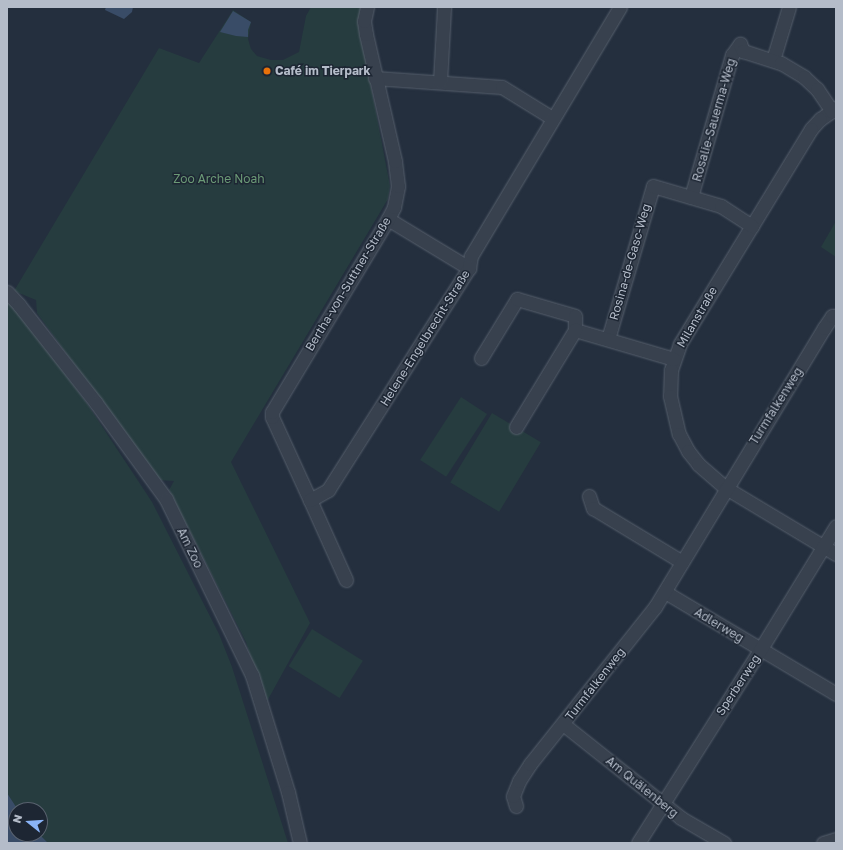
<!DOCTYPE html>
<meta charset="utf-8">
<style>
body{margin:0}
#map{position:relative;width:843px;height:850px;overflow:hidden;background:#242f3e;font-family:"Golos Text",sans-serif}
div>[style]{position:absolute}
.green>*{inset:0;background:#263c3f;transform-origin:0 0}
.water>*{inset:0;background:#394c67}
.roads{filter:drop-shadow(0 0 1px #565f6c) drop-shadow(0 0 1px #565f6c)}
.minor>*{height:13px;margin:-6.5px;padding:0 6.5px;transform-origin:6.5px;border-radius:6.5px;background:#38414e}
.dots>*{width:11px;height:11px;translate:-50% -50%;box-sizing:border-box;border:2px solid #1d2633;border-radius:50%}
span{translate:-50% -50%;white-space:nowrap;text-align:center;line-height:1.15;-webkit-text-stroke:3px #1d2633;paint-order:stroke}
.poi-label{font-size:12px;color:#b4bcc9;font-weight:700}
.left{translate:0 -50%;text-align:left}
.street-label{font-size:12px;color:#b4bcc9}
.park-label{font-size:12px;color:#6b9a76}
.frame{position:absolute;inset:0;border:8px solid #b4bcc9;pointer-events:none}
.north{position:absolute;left:8px;top:802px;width:40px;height:40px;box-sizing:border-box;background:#1d2633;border:1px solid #59626f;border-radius:50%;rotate:287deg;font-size:11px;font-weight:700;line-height:16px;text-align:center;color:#b4bcc9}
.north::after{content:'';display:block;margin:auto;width:14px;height:18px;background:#8ab4f8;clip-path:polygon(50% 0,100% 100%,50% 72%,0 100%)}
</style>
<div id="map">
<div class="green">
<div style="clip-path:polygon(311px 7px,362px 7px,359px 23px,390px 186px,388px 199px,231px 462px,310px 623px,265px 705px,246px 642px,169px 490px,174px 481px,158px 480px,37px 313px,36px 300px,14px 291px,159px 48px,199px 63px,233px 10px,251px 22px,248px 39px,251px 49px,257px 56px,271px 60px,283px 60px,299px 52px,306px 16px)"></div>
<div style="clip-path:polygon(836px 221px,836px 257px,821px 247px)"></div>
<div style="clip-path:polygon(evenodd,7px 299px,13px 305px,86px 402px,152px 502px,219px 634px,232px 667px,288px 843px,7px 843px,7px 299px,16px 810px,40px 810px,40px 834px,16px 834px,16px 810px)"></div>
<div style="left:461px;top:397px;width:31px;height:75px;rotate:33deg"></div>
<div style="left:492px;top:413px;width:57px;height:81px;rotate:31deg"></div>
<div style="left:312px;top:629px;width:60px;height:44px;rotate:32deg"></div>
</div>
<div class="water">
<div style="clip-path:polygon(106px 7px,133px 7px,132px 12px,124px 19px,105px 10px)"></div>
<div style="clip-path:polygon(233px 11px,251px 22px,248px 30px,248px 37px,236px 36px,220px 32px)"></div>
<div style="clip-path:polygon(7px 793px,18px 810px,16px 810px,16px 834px,39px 834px,48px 843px,7px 843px)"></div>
</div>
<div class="roads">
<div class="minor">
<div style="left:773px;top:60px;width:55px;rotate:-73.2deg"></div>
<div style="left:375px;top:78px;width:127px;rotate:4.1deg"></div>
<div style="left:502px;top:87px;width:59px;rotate:31.8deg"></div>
<div style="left:440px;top:82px;width:75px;rotate:-86.9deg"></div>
<div style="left:836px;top:108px;width:19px;rotate:145deg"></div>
<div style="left:820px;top:119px;width:13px;rotate:132deg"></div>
<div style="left:811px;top:129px;width:252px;rotate:121.4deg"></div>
<div style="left:680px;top:344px;width:28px;rotate:109deg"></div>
<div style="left:671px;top:370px;width:26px;rotate:92deg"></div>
<div style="left:670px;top:396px;width:39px;rotate:77deg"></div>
<div style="left:679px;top:434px;width:19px;rotate:62deg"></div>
<div style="left:688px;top:451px;width:16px;rotate:52deg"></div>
<div style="left:698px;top:464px;width:37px;rotate:41deg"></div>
<div style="left:726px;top:488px;width:128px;rotate:31deg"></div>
<div style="left:691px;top:197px;width:148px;rotate:-73.9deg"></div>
<div style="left:732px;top:55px;width:14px;rotate:-54deg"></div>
<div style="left:740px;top:44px;width:8px;rotate:67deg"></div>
<div style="left:743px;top:51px;width:40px;rotate:18deg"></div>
<div style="left:781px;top:63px;width:27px;rotate:31deg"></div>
<div style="left:804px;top:77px;width:18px;rotate:43deg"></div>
<div style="left:817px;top:89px;width:27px;rotate:56deg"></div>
<div style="left:388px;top:219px;width:95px;rotate:31.2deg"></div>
<div style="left:7px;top:292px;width:18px;rotate:47deg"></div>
<div style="left:19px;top:305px;width:125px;rotate:51.8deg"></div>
<div style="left:96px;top:403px;width:119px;rotate:53.9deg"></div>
<div style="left:166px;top:499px;width:196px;rotate:64deg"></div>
<div style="left:252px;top:675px;width:122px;rotate:72.9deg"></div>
<div style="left:288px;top:792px;width:52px;rotate:76.8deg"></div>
<div style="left:608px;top:339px;width:159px;rotate:-73.6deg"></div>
<div style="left:653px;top:186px;width:71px;rotate:16.4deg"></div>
<div style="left:721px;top:206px;width:37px;rotate:33deg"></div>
<div style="left:481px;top:358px;width:69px;rotate:-58.6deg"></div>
<div style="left:517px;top:299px;width:60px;rotate:16.3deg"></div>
<div style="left:575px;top:316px;width:14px;rotate:90deg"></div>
<div style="left:575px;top:330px;width:103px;rotate:16.3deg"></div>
<div style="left:516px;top:427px;width:114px;rotate:-58.7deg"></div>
<div style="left:589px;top:496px;width:13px;rotate:72deg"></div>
<div style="left:593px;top:508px;width:104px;rotate:31.2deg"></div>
<div style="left:310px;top:500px;width:91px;rotate:-114.6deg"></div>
<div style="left:272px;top:417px;width:5px;rotate:-90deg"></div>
<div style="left:272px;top:412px;width:225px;rotate:-59deg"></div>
<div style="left:388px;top:219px;width:13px;rotate:-63deg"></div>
<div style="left:394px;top:207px;width:21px;rotate:-79deg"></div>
<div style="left:398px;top:186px;width:25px;rotate:-97deg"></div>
<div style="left:395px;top:161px;width:130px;rotate:-102.9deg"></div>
<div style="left:366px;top:34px;width:13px;rotate:-99deg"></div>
<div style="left:364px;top:21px;width:14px;rotate:-78deg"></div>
<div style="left:346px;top:580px;width:88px;rotate:-114.2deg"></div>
<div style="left:310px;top:500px;width:21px;rotate:-29deg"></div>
<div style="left:328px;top:490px;width:263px;rotate:-57.6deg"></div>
<div style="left:469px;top:268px;width:12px;rotate:-81deg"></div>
<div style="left:471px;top:256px;width:290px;rotate:-59.1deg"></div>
<div style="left:665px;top:592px;width:199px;rotate:30.8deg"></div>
<div style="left:563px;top:724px;width:151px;rotate:38.5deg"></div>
<div style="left:681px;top:818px;width:50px;rotate:30.2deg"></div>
<div style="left:516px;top:806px;width:10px;rotate:-107deg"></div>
<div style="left:513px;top:796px;width:16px;rotate:-68deg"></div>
<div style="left:519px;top:781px;width:20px;rotate:-57deg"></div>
<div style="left:530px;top:764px;width:201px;rotate:-51.5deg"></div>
<div style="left:655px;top:607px;width:326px;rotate:-58.8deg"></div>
<div style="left:824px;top:328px;width:14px;rotate:-56deg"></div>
<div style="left:832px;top:316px;width:4px"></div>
<div style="left:638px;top:843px;width:228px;rotate:-57.7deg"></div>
<div style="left:760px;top:650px;width:145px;rotate:-58.5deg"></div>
<div style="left:823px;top:843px;width:14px;rotate:-17deg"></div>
</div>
</div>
<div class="dots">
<div style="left:267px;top:71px;background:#e8710a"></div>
</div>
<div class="poi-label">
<span class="left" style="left:275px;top:71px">Café im Tierpark</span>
</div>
<div class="street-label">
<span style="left:714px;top:120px;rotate:-74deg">Rosalie-Sauerma-Weg</span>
<span style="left:630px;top:262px;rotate:-74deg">Rosina-de-Gasc-Weg</span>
<span style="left:348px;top:284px;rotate:-59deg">Bertha-von-Suttner-Straße</span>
<span style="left:697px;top:317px;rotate:-60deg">Milanstraße</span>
<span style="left:425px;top:338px;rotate:-58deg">Helene-Engelbrecht-Straße</span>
<span style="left:776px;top:406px;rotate:-58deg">Turmfalkenweg</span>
<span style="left:190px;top:548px;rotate:64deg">Am Zoo</span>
<span style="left:719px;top:625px;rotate:31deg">Adlerweg</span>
<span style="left:595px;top:684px;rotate:-52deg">Turmfalkenweg</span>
<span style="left:738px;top:685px;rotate:-57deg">Sperberweg</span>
<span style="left:642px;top:787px;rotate:39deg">Am Quälenberg</span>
</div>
<div class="park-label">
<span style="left:219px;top:179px">Zoo Arche Noah</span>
</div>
<div class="frame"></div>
<div class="north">N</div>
</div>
